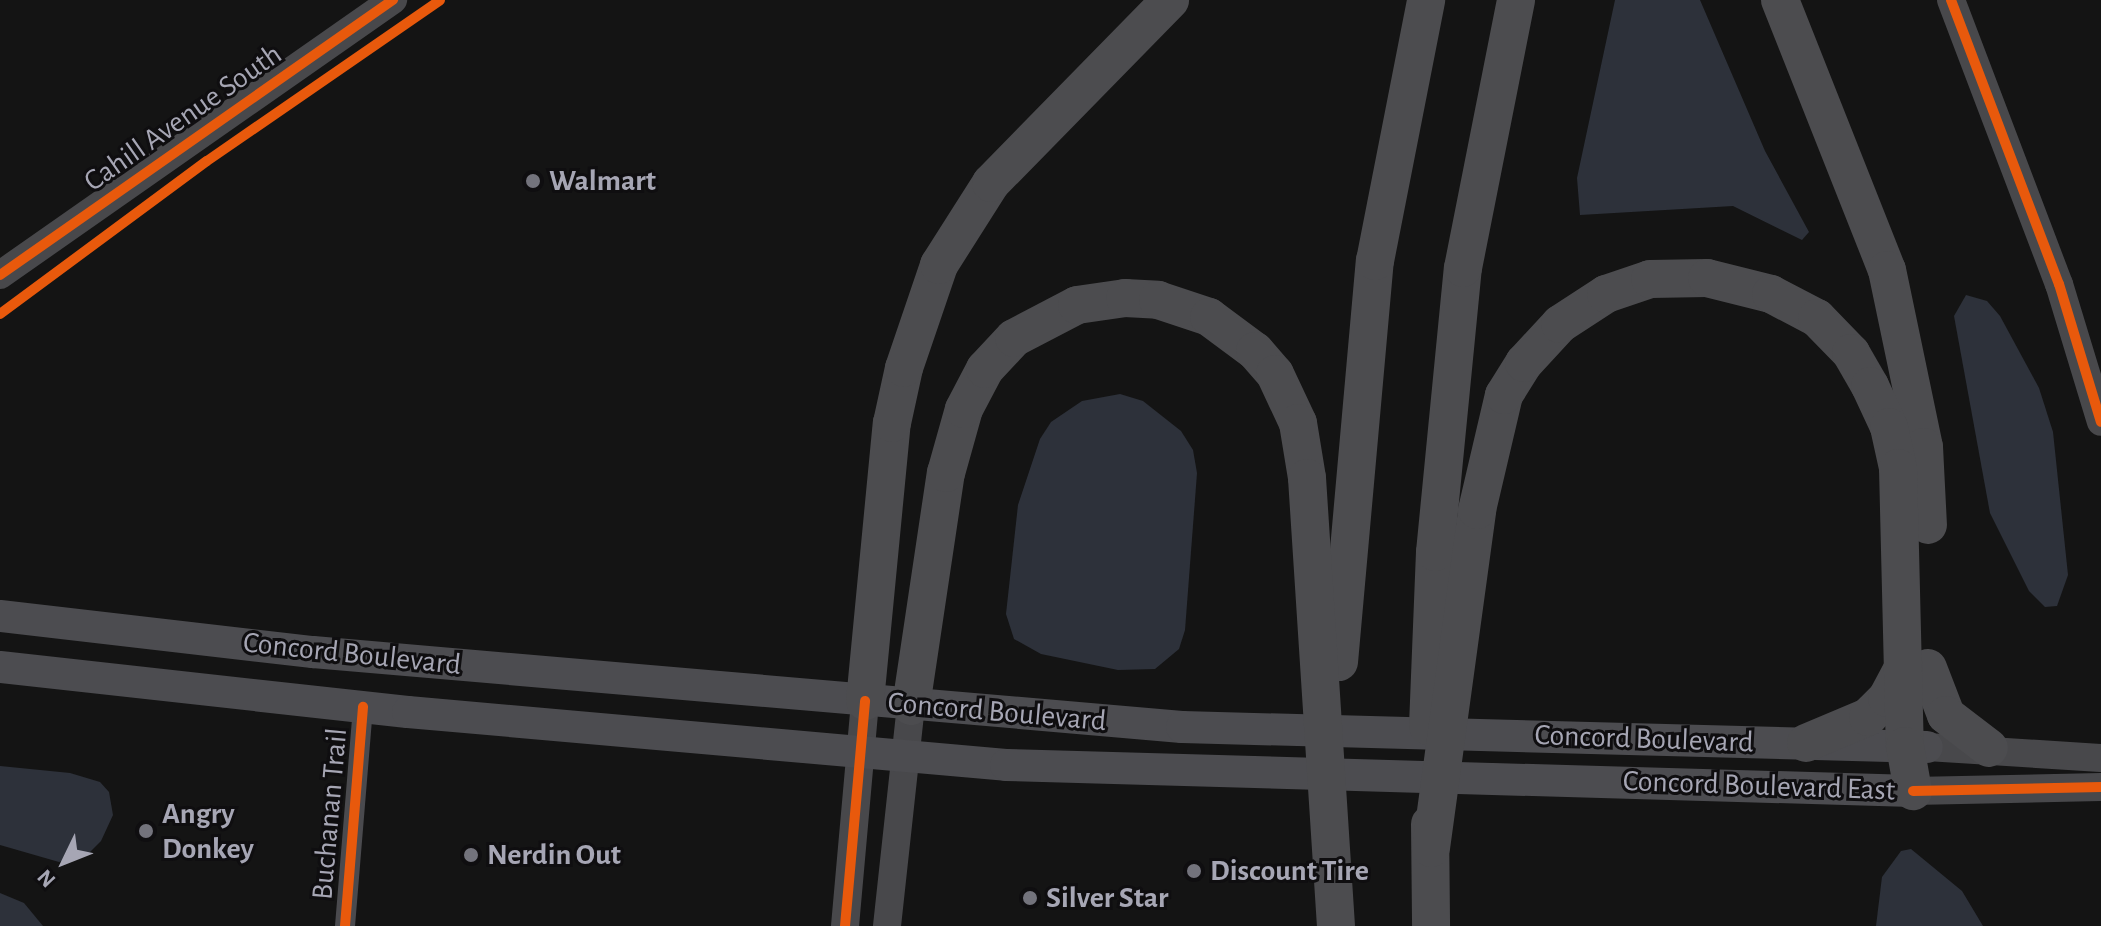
<!DOCTYPE html>
<style>
body{margin:0}
#map{position:relative;width:2101px;height:926px;overflow:hidden;background:#141414;font-family:"Alegreya Sans",sans-serif}
div>[style]{position:absolute}
.water>*{inset:0;background:#2d313a}
.street>*{height:20px;margin:-10px;padding:0 10px;transform-origin:10px;border-radius:10px;background:#4a4a4e}
.secondary>*{height:28px;margin:-14px;padding:0 14px;transform-origin:14px;border-radius:14px;background:#48484b}
.primary>*{height:32px;margin:-16px;padding:0 16px;transform-origin:16px;border-radius:16px;background:#4c4c50}
.highway>*{height:38px;margin:-19px;padding:0 19px;transform-origin:19px;border-radius:19px;background:#4c4c4f}
.cycleway>*{height:10px;margin:-5px;padding:0 5px;transform-origin:5px;border-radius:5px;background:#e8590c}
.dots>*{width:22px;height:22px;translate:-50% -50%;box-sizing:border-box;border:4px solid #0f0e10;border-radius:50%}
span{translate:-50% -50%;white-space:nowrap;text-align:center;line-height:1.15;-webkit-text-stroke:6px #0f0e10;paint-order:stroke}
.street-label{font-size:30px;color:#a6a6b4}
.poi-label{font-size:30px;color:#a6a6b4;font-weight:700}
.left{translate:0 -50%;text-align:left}
.north{position:absolute;left:24px;top:822px;width:80px;height:80px;-webkit-text-stroke:6px #0f0e10;paint-order:stroke;rotate:227deg;font-size:22px;font-weight:700;line-height:32px;text-align:center;color:#a6a6b4}
.north::after{content:'';display:block;margin:auto;width:28px;height:36px;background:#a6a6b4;clip-path:polygon(50% 0,100% 100%,50% 72%,0 100%)}
</style>
<div id="map">
<div class="water">
<div style="clip-path:polygon(1615px 0,1700px 0,1765px 151px,1809px 232px,1802px 240px,1733px 206px,1580px 215px,1577px 178px)"></div>
<div style="clip-path:polygon(1966px 295px,1987px 301px,2000px 316px,2039px 388px,2053px 432px,2068px 575px,2057px 606px,2045px 607px,2029px 591px,1990px 513px,1954px 316px)"></div>
<div style="clip-path:polygon(1120px 394px,1143px 401px,1181px 431px,1193px 450px,1197px 473px,1185px 630px,1179px 649px,1155px 669px,1118px 670px,1041px 654px,1014px 639px,1006px 614px,1018px 505px,1040px 439px,1051px 422px,1082px 401px)"></div>
<div style="clip-path:polygon(0 766px,70px 773px,100px 782px,109px 792px,113px 815px,101px 841px,90px 852px,59px 862px,0 845px)"></div>
<div style="clip-path:polygon(1911px 849px,1962px 891px,1983px 926px,1876px 926px,1882px 877px,1901px 851px)"></div>
<div style="clip-path:polygon(0 893px,24px 903px,43px 926px,0 926px)"></div>
</div>
<div class="street">
<div style="left:345px;top:926px;width:220px;rotate:-85.3deg"></div>
</div>
<div class="secondary">
<div style="left:1951px;top:0;width:304px;rotate:69.2deg"></div>
<div style="left:2059px;top:284px;width:144px;rotate:73.1deg"></div>
<div style="left:0;top:275px;width:480px;rotate:-35deg"></div>
<div style="left:1927px;top:747px;width:174px;rotate:3.6deg"></div>
<div style="left:1913px;top:791px;width:188px;rotate:-1.2deg"></div>
<div style="left:845px;top:926px;width:226px;rotate:-84.9deg"></div>
<div style="left:887px;top:926px;width:221px;rotate:-83.8deg"></div>
</div>
<div class="primary">
<div style="left:0;top:616px;width:315px;rotate:6.6deg"></div>
<div style="left:313px;top:652px;width:872px;rotate:4.93deg"></div>
<div style="left:1182px;top:727px;width:745px;rotate:1.54deg"></div>
<div style="left:0;top:667px;width:410px;rotate:6.3deg"></div>
<div style="left:408px;top:712px;width:600px;rotate:5.06deg"></div>
<div style="left:1006px;top:765px;width:907px;rotate:1.64deg"></div>
</div>
<div class="highway">
<div style="left:1780px;top:0;width:290px;rotate:68.4deg"></div>
<div style="left:1887px;top:270px;width:181px;rotate:78.2deg"></div>
<div style="left:1924px;top:447px;width:78px;rotate:87.1deg"></div>
<div style="left:1339px;top:662px;width:403px;rotate:-84.9deg"></div>
<div style="left:1375px;top:261px;width:266px;rotate:-78.9deg"></div>
<div style="left:1928px;top:668px;width:50px;rotate:69deg"></div>
<div style="left:1946px;top:715px;width:54px;rotate:37.5deg"></div>
<div style="left:865px;top:701px;width:279px;rotate:-84.5deg"></div>
<div style="left:892px;top:423px;width:56px;rotate:-77.7deg"></div>
<div style="left:904px;top:368px;width:109px;rotate:-71.2deg"></div>
<div style="left:939px;top:265px;width:97px;rotate:-57.6deg"></div>
<div style="left:991px;top:183px;width:256px;rotate:-45.6deg"></div>
<div style="left:911px;top:706px;width:236px;rotate:-81.5deg"></div>
<div style="left:946px;top:473px;width:66px;rotate:-74.3deg"></div>
<div style="left:964px;top:409px;width:45px;rotate:-62.3deg"></div>
<div style="left:985px;top:369px;width:42px;rotate:-46.9deg"></div>
<div style="left:1014px;top:338px;width:71px;rotate:-27.6deg"></div>
<div style="left:1077px;top:305px;width:49px;rotate:-8.3deg"></div>
<div style="left:1125px;top:298px;width:33px;rotate:3deg"></div>
<div style="left:1158px;top:300px;width:54px;rotate:18.4deg"></div>
<div style="left:1209px;top:317px;width:57px;rotate:36.5deg"></div>
<div style="left:1255px;top:351px;width:30px;rotate:49deg"></div>
<div style="left:1275px;top:374px;width:54px;rotate:64.9deg"></div>
<div style="left:1298px;top:423px;width:56px;rotate:80.7deg"></div>
<div style="left:1307px;top:478px;width:449px;rotate:86.3deg"></div>
<div style="left:1428px;top:726px;width:174px;rotate:-87.7deg"></div>
<div style="left:1435px;top:552px;width:285px;rotate:-84.4deg"></div>
<div style="left:1463px;top:268px;width:273px;rotate:-78.8deg"></div>
<div style="left:1806px;top:743px;width:67px;rotate:-22.8deg"></div>
<div style="left:1868px;top:717px;width:27px;rotate:-45deg"></div>
<div style="left:1887px;top:698px;width:36px;rotate:-62deg"></div>
<div style="left:1430px;top:824px;width:102px;rotate:89.4deg"></div>
<div style="left:1431px;top:848px;width:341px;rotate:-82.2deg"></div>
<div style="left:1477px;top:510px;width:118px;rotate:-76.8deg"></div>
<div style="left:1504px;top:395px;width:38px;rotate:-58deg"></div>
<div style="left:1524px;top:363px;width:53px;rotate:-47.3deg"></div>
<div style="left:1560px;top:324px;width:55px;rotate:-33.1deg"></div>
<div style="left:1606px;top:294px;width:46px;rotate:-18.8deg"></div>
<div style="left:1650px;top:279px;width:57px;rotate:-1deg"></div>
<div style="left:1707px;top:278px;width:66px;rotate:14deg"></div>
<div style="left:1771px;top:294px;width:52px;rotate:27.6deg"></div>
<div style="left:1817px;top:318px;width:49px;rotate:45.8deg"></div>
<div style="left:1851px;top:353px;width:38px;rotate:60deg"></div>
<div style="left:1870px;top:386px;width:45px;rotate:65.1deg"></div>
<div style="left:1889px;top:427px;width:42px;rotate:77.6deg"></div>
<div style="left:1898px;top:468px;width:278px;rotate:88.6deg"></div>
<div style="left:1905px;top:746px;width:46px;rotate:79.9deg"></div>
</div>
<div class="cycleway">
<div style="left:1951px;top:0;width:304px;rotate:69.2deg"></div>
<div style="left:2059px;top:284px;width:144px;rotate:73.1deg"></div>
<div style="left:0;top:275px;width:480px;rotate:-35deg"></div>
<div style="left:0;top:314px;width:257px;rotate:-36.5deg"></div>
<div style="left:207px;top:161px;width:283px;rotate:-34.6deg"></div>
<div style="left:1913px;top:791px;width:188px;rotate:-1.2deg"></div>
<div style="left:345px;top:926px;width:220px;rotate:-85.3deg"></div>
<div style="left:845px;top:926px;width:226px;rotate:-84.9deg"></div>
</div>
<div class="dots">
<div style="left:533px;top:181px;background:#73737c"></div>
<div style="left:146px;top:831px;background:#73737c"></div>
<div style="left:471px;top:855px;background:#73737c"></div>
<div style="left:1194px;top:871px;background:#73737c"></div>
<div style="left:1030px;top:898px;background:#73737c"></div>
</div>
<div class="street-label">
<span style="left:183px;top:118px;rotate:-35deg">Cahill Avenue South</span>
<span style="left:352px;top:654px;rotate:6deg">Concord Boulevard</span>
<span style="left:997px;top:712px;rotate:5deg">Concord Boulevard</span>
<span style="left:1644px;top:739px;rotate:2deg">Concord Boulevard</span>
<span style="left:1759px;top:786px;rotate:2deg">Concord Boulevard East</span>
<span style="left:330px;top:814px;rotate:-85deg">Buchanan Trail</span>
</div>
<div class="poi-label">
<span class="left" style="left:549px;top:181px">Walmart</span>
<span class="left" style="left:162px;top:831px">Angry<br>Donkey</span>
<span class="left" style="left:487px;top:855px">Nerdin Out</span>
<span class="left" style="left:1210px;top:871px">Discount Tire</span>
<span class="left" style="left:1046px;top:898px">Silver Star</span>
</div>
<div class="north">N</div>
</div>
